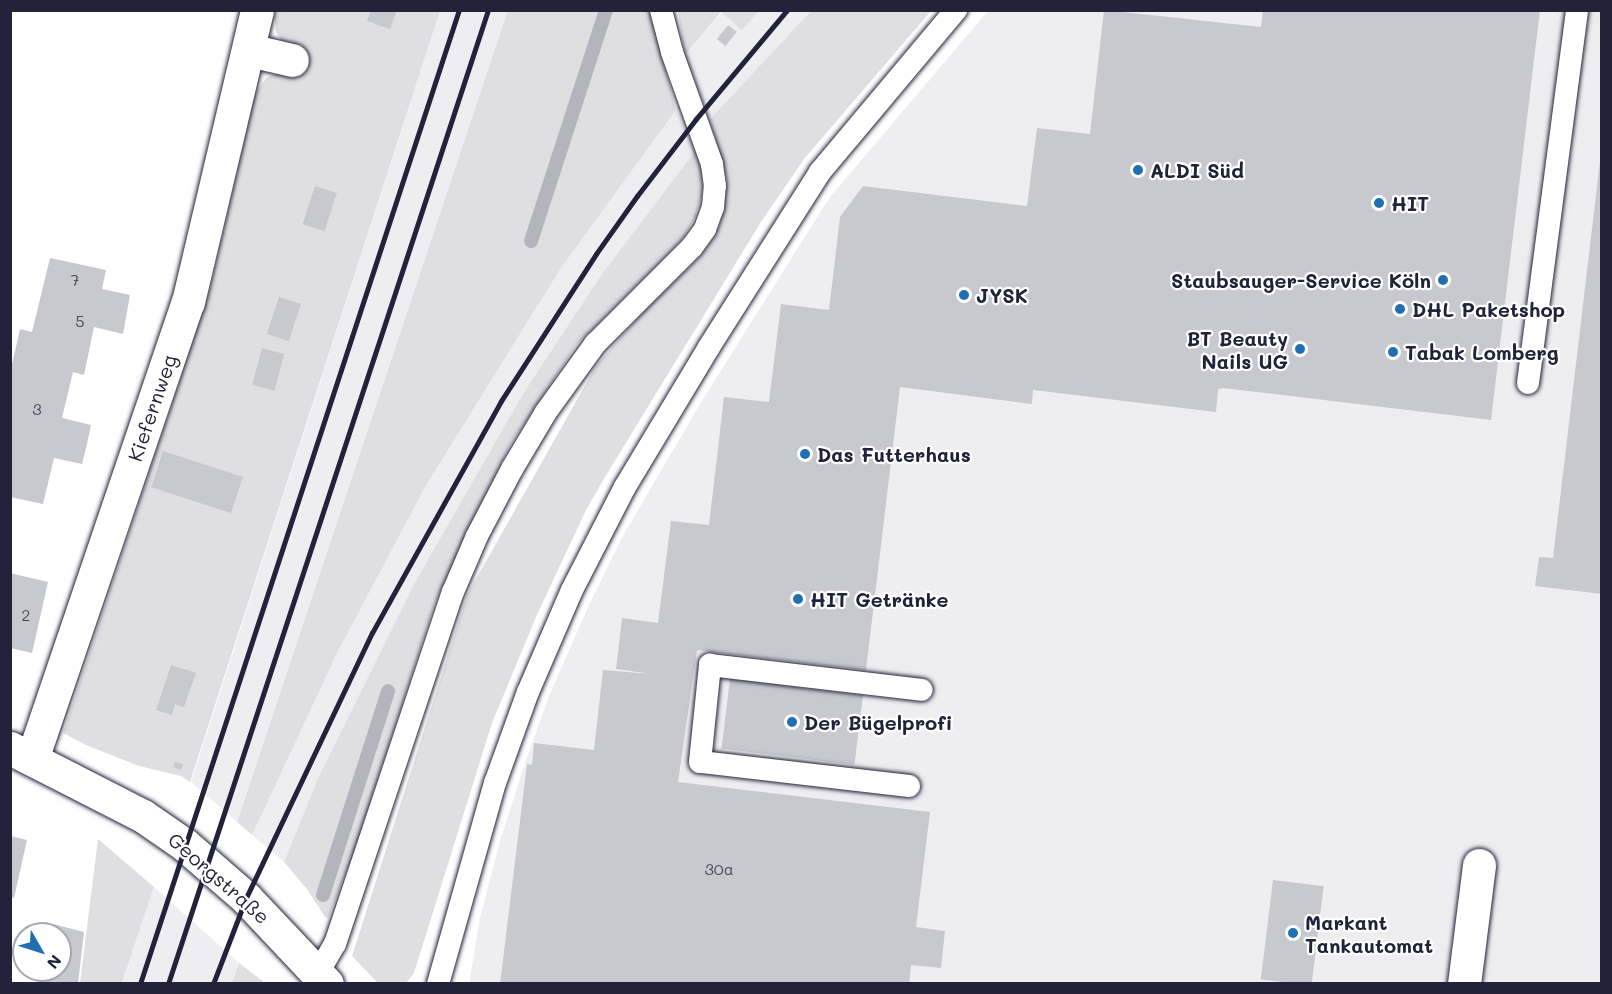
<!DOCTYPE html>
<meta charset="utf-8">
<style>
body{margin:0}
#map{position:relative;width:1612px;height:994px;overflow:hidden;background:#fff;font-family:Mali,sans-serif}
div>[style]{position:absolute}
.built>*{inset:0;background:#eeeef1}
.green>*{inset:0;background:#dfdfe2}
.stream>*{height:14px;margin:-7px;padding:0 7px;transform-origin:7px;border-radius:7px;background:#b4b4bc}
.building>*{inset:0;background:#c8c8cf;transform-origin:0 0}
.roads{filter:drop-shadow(0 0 2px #22223b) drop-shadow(0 0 2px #22223b)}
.service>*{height:22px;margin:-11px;padding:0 11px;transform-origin:11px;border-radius:11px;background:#fff}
.minor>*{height:33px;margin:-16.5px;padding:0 16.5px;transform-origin:16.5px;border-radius:16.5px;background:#fff}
.rail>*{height:4.5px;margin:-2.25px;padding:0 2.25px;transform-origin:2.25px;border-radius:2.25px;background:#22223b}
.dots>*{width:16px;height:16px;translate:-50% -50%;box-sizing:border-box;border:3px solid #fff;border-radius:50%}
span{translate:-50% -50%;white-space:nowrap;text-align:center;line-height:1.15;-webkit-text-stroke:4.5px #fff;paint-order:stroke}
.number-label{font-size:16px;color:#4c4c60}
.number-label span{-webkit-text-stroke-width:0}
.poi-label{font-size:20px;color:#22223b;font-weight:700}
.left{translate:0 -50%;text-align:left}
.right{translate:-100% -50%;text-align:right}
.street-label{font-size:20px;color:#22223b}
.frame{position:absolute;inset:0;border:12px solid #22223b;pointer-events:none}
.north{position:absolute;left:12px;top:922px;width:60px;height:60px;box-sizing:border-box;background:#fff;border:2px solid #a7a7b1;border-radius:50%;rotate:129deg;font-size:16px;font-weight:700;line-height:24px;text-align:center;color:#22223b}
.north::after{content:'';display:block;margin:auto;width:21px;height:27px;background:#1f6fb2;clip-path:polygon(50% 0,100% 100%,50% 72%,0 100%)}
</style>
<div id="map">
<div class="built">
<div style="clip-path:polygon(440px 11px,508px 11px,237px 822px,191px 782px)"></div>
<div style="clip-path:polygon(759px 11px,811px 11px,710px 119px,685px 55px,722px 12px,742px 29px)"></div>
<div style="clip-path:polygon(988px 11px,1601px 11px,1601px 983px,469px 984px,480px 918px,500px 841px,524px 766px,549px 696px,589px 605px,625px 532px,703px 399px,830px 197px)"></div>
<div style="clip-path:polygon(676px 110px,695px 151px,602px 274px,524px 392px,414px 584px,318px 778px,284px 862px,252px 835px,289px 750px,375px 577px,425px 487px,561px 268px)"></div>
<div style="clip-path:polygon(154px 887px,239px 963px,232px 983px,122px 984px)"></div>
</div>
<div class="green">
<div style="clip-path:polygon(508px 10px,650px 11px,676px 110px,561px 268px,425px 487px,337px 653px,252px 835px,237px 822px)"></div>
<div style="clip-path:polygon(274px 11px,440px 11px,190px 782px,181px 776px,139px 766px,86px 745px,63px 733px,211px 286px,255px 94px,266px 78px,281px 71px,285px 46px,276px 32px)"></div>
<div style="clip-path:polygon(678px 11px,678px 10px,759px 11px,742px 30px,721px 12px,685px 55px)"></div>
<div style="clip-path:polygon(811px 11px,931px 11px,804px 159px,761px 222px,605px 477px,586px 510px,536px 617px,492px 723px,414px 973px,406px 983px,378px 983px,352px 956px,467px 595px,596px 366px,646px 309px,697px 260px,713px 239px,721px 221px,727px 181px,710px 119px)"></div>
<div style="clip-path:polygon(695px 151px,702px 172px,702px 195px,695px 217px,683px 238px,576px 345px,510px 445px,475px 516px,435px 602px,356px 847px,328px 918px,325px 917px,307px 889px,284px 862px,318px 778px,414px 584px,524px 392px,602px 274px)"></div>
<div style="clip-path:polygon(98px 839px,154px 887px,122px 983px,80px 983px)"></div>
<div style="clip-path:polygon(239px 963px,265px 983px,232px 983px)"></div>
</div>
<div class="stream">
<div style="left:531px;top:241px;width:243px;rotate:-72deg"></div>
<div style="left:323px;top:895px;width:214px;rotate:-72.3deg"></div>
</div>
<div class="building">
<div style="clip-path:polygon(371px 10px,397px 10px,390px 29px,367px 21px)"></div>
<div style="clip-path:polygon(1104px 10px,1261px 27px,1263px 10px,1540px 10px,1491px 420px,1223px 388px,1218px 389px,1216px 412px,1033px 390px,1032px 404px,900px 387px,866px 670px,697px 650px,678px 782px,930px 812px,916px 927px,945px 931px,941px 968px,911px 965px,909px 984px,500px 984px,527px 764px,532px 765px,534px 743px,594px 750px,603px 670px,652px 674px,616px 669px,622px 618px,658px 623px,671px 521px,709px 525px,724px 397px,769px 402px,781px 304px,829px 310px,840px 217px,863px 186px,1027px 206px,1037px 128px,1090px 134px)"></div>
<div style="left:728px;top:25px;width:11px;height:18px;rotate:38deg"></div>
<div style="clip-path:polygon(1600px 161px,1602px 161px,1602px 594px,1535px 586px,1539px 557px,1553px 558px)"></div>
<div style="left:315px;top:186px;width:23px;height:40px;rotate:18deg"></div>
<div style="clip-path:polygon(50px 258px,106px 270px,102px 289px,130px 295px,123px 334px,94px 327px,84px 375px,73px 372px,62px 418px,91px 425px,87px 444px,82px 464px,54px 458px,43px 504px,10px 497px,10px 373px,20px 329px,32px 332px)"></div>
<div style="left:279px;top:297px;width:23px;height:39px;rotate:18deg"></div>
<div style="left:262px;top:348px;width:23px;height:38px;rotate:15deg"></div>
<div style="left:163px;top:451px;width:84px;height:38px;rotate:18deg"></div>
<div style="clip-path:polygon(10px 573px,48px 582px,32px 653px,10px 648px)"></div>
<div style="clip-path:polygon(171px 665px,196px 673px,184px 707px,175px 704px,172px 715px,156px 710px)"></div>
<div style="left:730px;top:679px;width:134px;height:70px;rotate:7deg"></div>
<div style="clip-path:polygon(175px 762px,183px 764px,181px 770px,173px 767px)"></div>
<div style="clip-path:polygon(10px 836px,27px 840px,14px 898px,10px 897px)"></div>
<div style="left:1273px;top:880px;width:51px;height:100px;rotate:7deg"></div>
<div style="clip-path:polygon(45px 922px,84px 932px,78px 984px,56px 984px,34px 979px,35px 970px,60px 970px,60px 934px,42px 934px)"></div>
</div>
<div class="roads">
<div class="service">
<div style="left:1528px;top:383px;width:376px;rotate:-82.5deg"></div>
<div style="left:909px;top:786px;width:210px;rotate:-173.4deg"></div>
<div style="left:700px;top:762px;width:98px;rotate:-84.1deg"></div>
<div style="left:710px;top:665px;width:213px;rotate:6.7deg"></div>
<div style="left:318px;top:973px;width:34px;rotate:-60deg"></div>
<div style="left:335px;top:944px;width:371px;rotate:-71.5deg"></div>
<div style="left:453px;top:592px;width:61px;rotate:-66.8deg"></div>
<div style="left:477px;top:536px;width:76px;rotate:-62.4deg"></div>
<div style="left:512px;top:469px;width:66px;rotate:-59.2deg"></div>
<div style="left:546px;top:412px;width:84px;rotate:-54.2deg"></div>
<div style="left:595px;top:344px;width:137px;rotate:-45deg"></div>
<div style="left:692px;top:247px;width:22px;rotate:-54deg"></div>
<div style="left:705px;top:229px;width:23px;rotate:-70deg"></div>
<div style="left:713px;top:207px;width:21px;rotate:-85deg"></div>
<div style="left:715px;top:186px;width:22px;rotate:-98deg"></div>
<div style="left:712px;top:164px;width:119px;rotate:-109.7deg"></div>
<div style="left:672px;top:52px;width:43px;rotate:-104.7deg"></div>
<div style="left:438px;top:984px;width:209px;rotate:-74.2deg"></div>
<div style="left:495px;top:783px;width:97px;rotate:-70.1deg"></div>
<div style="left:528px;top:692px;width:111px;rotate:-66.7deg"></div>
<div style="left:572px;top:590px;width:116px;rotate:-62.8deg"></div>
<div style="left:625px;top:487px;width:163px;rotate:-59deg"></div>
<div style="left:709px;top:347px;width:207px;rotate:-57.6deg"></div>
<div style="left:820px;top:172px;width:212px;rotate:-50deg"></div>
</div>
<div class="minor">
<div style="left:249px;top:50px;width:44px;rotate:13.1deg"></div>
<div style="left:10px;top:748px;width:149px;rotate:27.1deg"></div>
<div style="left:143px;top:816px;width:51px;rotate:34.6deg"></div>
<div style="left:185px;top:845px;width:81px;rotate:41deg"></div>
<div style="left:246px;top:898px;width:118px;rotate:46.7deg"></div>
<div style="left:32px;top:759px;width:483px;rotate:-71.2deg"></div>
<div style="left:188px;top:302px;width:299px;rotate:-76.7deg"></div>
<div style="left:1464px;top:984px;width:120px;rotate:-82.8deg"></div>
</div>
</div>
<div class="rail">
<div style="left:140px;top:984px;width:1025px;rotate:-71.87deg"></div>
<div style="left:168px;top:984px;width:1025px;rotate:-71.81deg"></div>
<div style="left:213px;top:984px;width:92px;rotate:-69deg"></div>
<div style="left:246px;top:898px;width:293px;rotate:-64.6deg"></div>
<div style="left:372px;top:633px;width:265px;rotate:-60.9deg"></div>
<div style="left:501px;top:401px;width:175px;rotate:-57.1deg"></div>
<div style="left:596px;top:254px;width:71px;rotate:-54.7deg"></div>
<div style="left:637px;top:196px;width:97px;rotate:-52.5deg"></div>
<div style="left:696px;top:119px;width:142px;rotate:-50.1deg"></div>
</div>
<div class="dots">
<div style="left:1138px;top:170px;background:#1f6fb2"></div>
<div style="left:1379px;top:203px;background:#1f6fb2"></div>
<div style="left:1443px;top:280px;background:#1f6fb2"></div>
<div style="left:964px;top:295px;background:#1f6fb2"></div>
<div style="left:1400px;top:309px;background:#1f6fb2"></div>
<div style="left:1300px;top:349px;background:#1f6fb2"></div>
<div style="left:1393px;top:352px;background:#1f6fb2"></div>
<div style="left:805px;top:454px;background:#1f6fb2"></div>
<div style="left:798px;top:599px;background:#1f6fb2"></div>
<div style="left:792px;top:722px;background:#1f6fb2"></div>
<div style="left:1293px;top:933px;background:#1f6fb2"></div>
</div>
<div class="number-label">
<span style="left:75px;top:280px">7</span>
<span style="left:80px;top:321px">5</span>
<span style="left:37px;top:409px">3</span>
<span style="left:26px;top:615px">2</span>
<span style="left:719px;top:869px">30a</span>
</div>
<div class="poi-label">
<span class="left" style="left:1150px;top:170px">ALDI Süd</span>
<span class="left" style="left:1391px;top:203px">HIT</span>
<span class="right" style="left:1431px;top:280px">Staubsauger-Service Köln</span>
<span class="left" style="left:976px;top:295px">JYSK</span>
<span class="left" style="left:1412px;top:309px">DHL Paketshop</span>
<span class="right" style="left:1288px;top:350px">BT Beauty<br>Nails UG</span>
<span class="left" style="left:1405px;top:352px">Tabak Lomberg</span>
<span class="left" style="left:817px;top:454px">Das Futterhaus</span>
<span class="left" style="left:810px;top:599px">HIT Getränke</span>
<span class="left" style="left:804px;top:722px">Der Bügelprofi</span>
<span class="left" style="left:1305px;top:934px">Markant<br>Tankautomat</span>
</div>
<div class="street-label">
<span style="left:152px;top:408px;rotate:-71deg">Kiefernweg</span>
<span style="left:219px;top:878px;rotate:41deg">Georgstraße</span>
</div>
<div class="frame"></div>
<div class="north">N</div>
</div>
